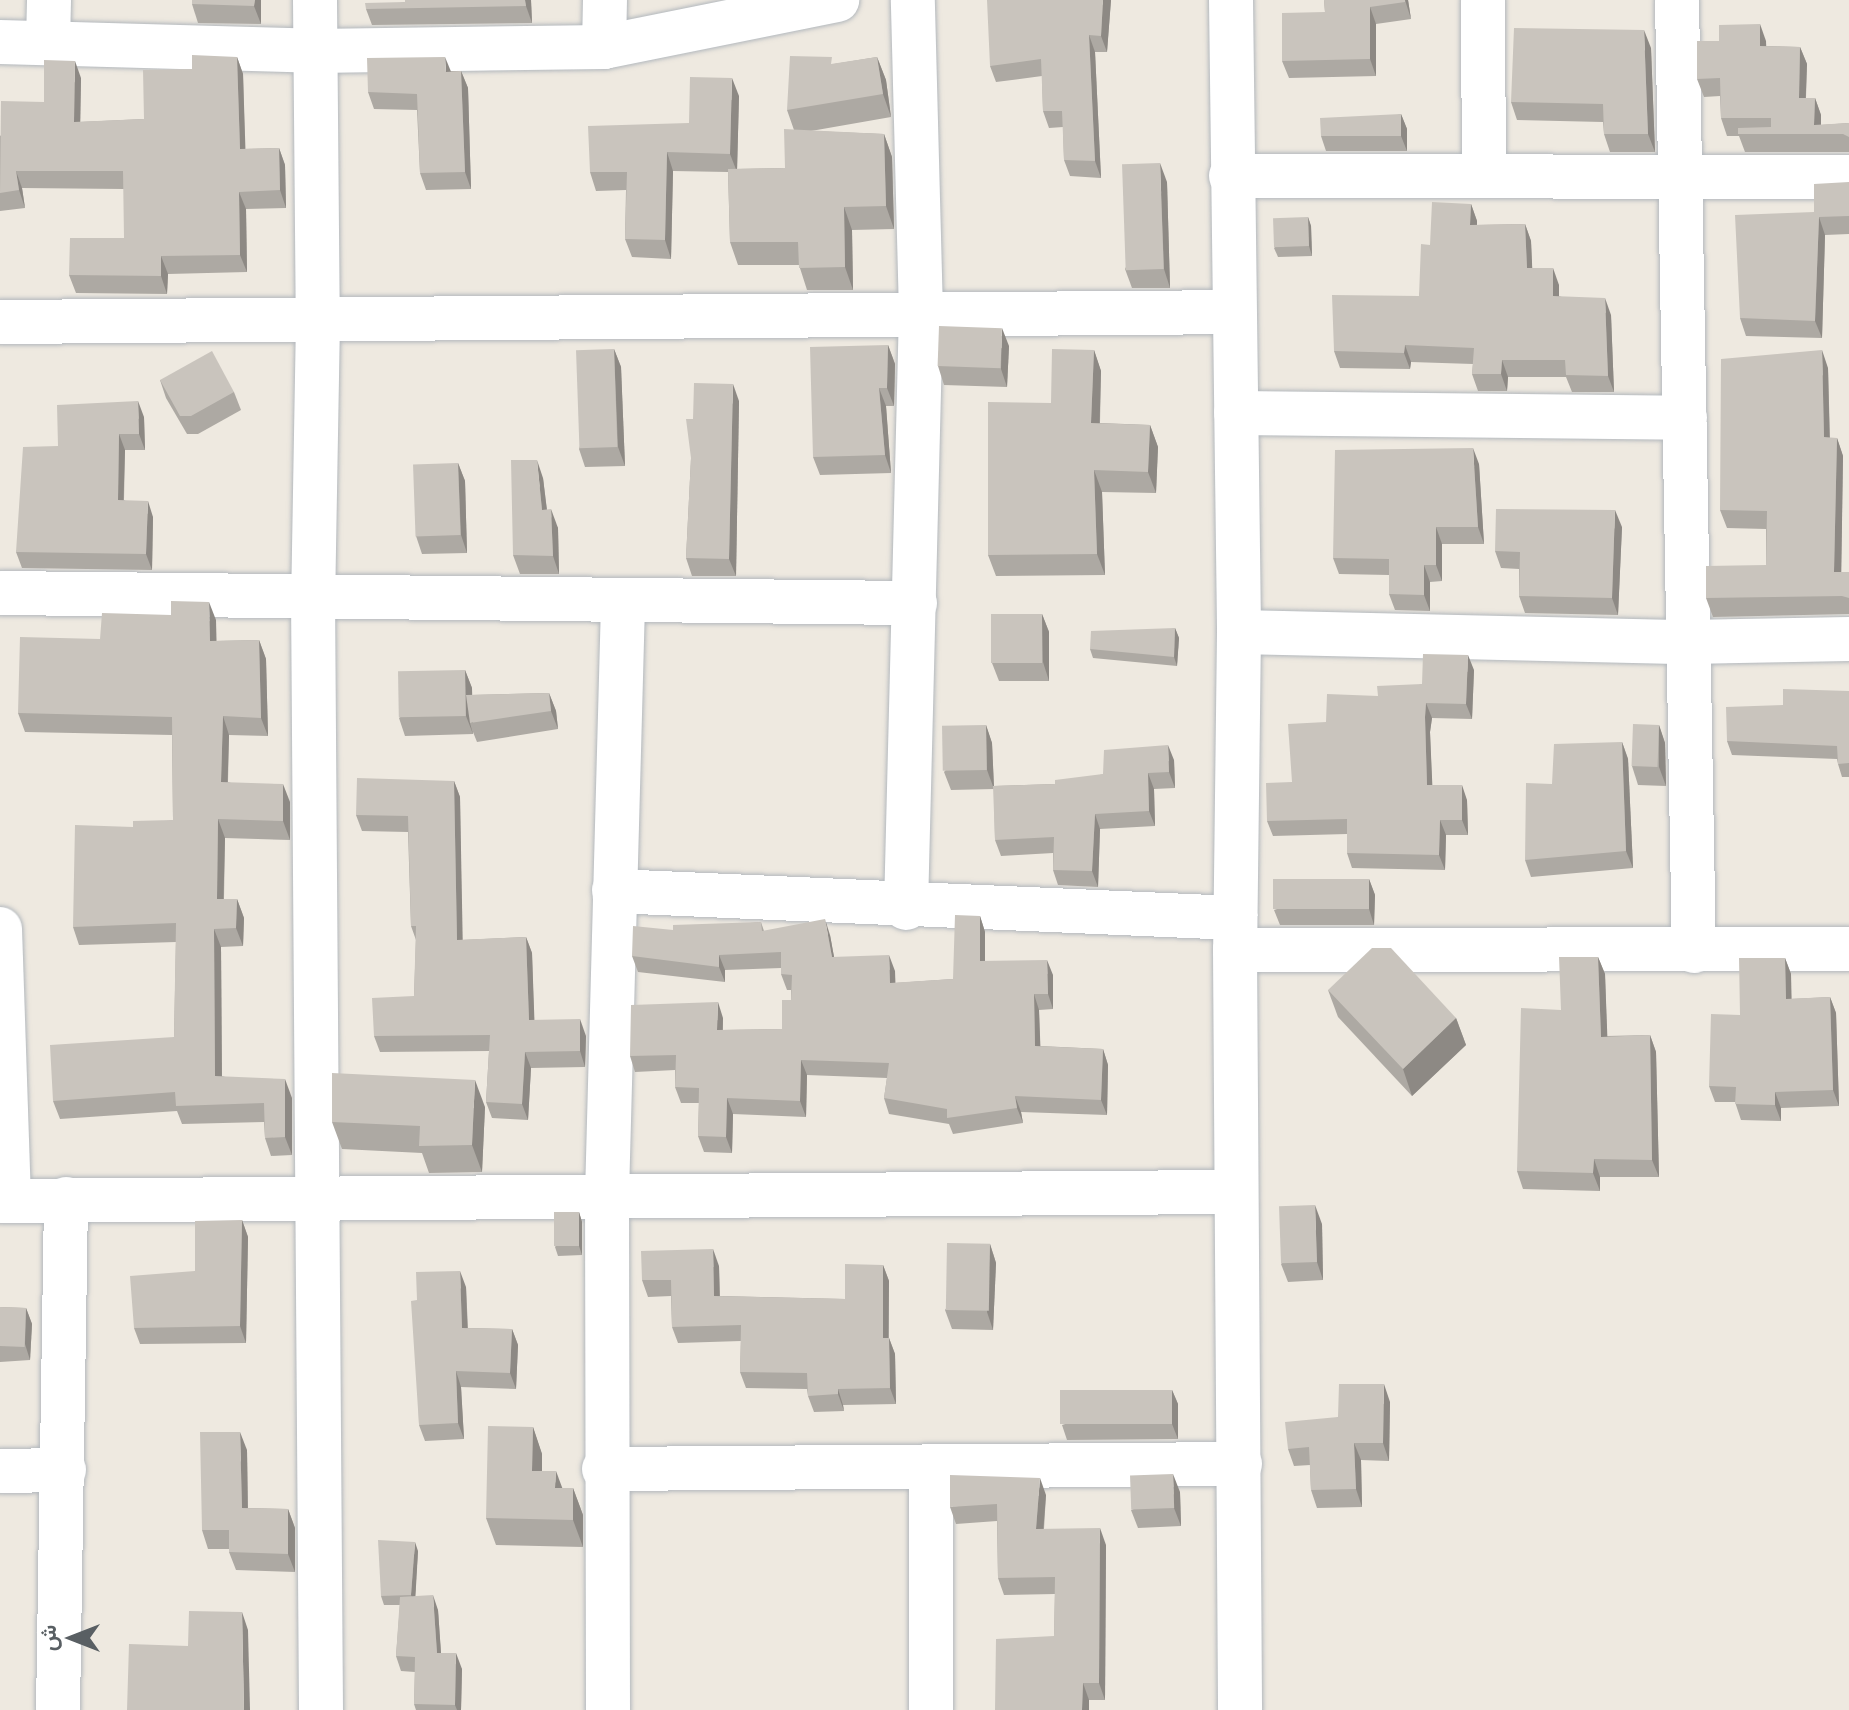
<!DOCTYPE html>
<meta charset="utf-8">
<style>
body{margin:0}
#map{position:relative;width:1849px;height:1710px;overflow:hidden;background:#eee9e0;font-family:"IBM Plex Sans",Vazirmatn,sans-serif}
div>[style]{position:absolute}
.roads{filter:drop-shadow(0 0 2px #b3b8bd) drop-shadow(0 0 2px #b3b8bd)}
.minor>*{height:44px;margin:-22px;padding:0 22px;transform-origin:22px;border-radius:22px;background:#fff}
.wall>*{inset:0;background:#ada9a3}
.shaded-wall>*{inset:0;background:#8d8984}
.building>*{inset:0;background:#c9c4bd;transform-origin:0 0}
span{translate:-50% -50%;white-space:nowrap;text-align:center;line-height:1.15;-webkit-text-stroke:6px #fff;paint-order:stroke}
.north{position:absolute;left:32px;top:1598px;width:80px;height:80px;-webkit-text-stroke:6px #fff;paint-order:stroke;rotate:270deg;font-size:22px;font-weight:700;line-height:32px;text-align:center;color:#595f63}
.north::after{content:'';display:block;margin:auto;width:28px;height:36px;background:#595f63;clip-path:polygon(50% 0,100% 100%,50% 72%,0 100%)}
</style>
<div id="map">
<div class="roads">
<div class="minor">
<div style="left:315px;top:0;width:320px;rotate:89.5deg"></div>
<div style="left:318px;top:320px;width:274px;rotate:91deg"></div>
<div style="left:313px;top:594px;width:1116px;rotate:89.59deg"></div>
<div style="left:1231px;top:0;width:632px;rotate:89.27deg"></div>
<div style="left:1239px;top:632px;width:318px;rotate:90.7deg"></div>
<div style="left:1235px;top:950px;width:760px;rotate:89.62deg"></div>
<div style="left:1483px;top:0;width:176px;rotate:89.7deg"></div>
<div style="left:1677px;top:0;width:951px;rotate:88.98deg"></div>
<div style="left:0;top:42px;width:315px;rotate:1.6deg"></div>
<div style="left:315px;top:51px;width:289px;rotate:-0.8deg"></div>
<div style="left:604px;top:47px;width:238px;rotate:-11.4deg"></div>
<div style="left:48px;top:42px;width:42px;rotate:-88.6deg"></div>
<div style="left:604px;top:47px;width:47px;rotate:-88.8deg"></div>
<div style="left:1231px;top:176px;width:618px;rotate:0.09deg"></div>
<div style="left:0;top:322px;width:1233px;rotate:-0.46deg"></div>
<div style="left:1236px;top:413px;width:449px;rotate:0.6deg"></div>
<div style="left:0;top:593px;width:915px;rotate:0.63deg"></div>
<div style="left:1239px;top:632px;width:449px;rotate:1.3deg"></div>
<div style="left:1688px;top:642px;width:161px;rotate:-1.1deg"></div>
<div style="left:614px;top:891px;width:622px;rotate:2.49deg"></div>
<div style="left:906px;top:908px;width:595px;rotate:-88.56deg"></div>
<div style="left:921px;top:313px;width:313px;rotate:-91.5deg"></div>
<div style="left:0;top:929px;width:272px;rotate:88.1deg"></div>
<div style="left:1235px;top:950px;width:614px;rotate:-0.09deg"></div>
<div style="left:0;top:1201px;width:1236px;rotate:-0.42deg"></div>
<div style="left:931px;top:1468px;width:242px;rotate:90deg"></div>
<div style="left:604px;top:1469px;width:636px;rotate:-0.45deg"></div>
<div style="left:0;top:1471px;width:64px;rotate:-0.9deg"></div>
<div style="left:58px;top:1710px;width:511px;rotate:-89.1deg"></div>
<div style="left:608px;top:1710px;width:515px;rotate:-90.11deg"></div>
<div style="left:607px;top:1195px;width:591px;rotate:-88.45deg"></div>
</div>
</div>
<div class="wall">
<div style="clip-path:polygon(261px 0,261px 24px,198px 23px,192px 4px)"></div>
<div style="clip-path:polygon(405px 0,531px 0,532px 23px,372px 25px,366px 9px,405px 2px)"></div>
<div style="clip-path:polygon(1111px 0,1107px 52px,1095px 52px,1101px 178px,1070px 176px,1064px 160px,1063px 127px,1049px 128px,1043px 111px,1042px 76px,996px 82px,990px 66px)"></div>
<div style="clip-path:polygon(1324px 0,1408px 0,1411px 19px,1376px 24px,1376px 76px,1289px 78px,1282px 61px,1325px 12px)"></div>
<div style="clip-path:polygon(1766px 41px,1766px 46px,1800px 47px,1807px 64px,1806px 98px,1815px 98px,1821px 115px,1821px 125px,1849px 123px,1849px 152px,1745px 152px,1739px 136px,1727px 136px,1721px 118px,1720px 96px,1704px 97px,1697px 79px)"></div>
<div style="clip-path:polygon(1651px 48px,1655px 152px,1610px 152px,1604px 134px,1603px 122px,1517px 120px,1511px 102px)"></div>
<div style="clip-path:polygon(237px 57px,243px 74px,245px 149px,279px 148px,285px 165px,286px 208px,246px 209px,247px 272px,168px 274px,167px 294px,76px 293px,69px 275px,124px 238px,124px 189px,22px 188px,25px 208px,0 211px,0 136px,44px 102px,81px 78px,80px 122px,144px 119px,192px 69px)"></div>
<div style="clip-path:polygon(877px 57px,886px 80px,891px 117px,811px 131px,884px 134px,892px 157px,894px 229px,852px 230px,853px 290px,807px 290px,799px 265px,738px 265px,730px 242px,728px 172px,673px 171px,671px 259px,632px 257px,625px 239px,626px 190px,596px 191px,590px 172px,689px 123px,739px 96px,737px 169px,785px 168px,794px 130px,787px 110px,834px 64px)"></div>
<div style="clip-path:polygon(451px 71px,461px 71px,468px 88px,471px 189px,426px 190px,420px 173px,417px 110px,374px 109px,368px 92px)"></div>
<div style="clip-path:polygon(1401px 114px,1407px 129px,1407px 151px,1326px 151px,1321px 136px)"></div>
<div style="clip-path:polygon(1167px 182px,1170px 288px,1132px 288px,1125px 269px)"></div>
<div style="clip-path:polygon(1849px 182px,1849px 234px,1825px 235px,1822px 338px,1746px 336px,1740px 318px,1814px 212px)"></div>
<div style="clip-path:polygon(1471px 204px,1477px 221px,1477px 225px,1525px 224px,1531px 241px,1532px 268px,1559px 285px,1559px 296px,1611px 315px,1614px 392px,1572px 392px,1566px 377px,1508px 377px,1507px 391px,1478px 391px,1472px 374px,1473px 364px,1411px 362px,1410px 369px,1340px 368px,1334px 351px,1419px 296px,1430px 245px)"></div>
<div style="clip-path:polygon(1308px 217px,1311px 226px,1312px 256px,1278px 257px,1274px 248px)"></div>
<div style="clip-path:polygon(888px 345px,895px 364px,894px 406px,886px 406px,891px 473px,820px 475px,813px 457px)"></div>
<div style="clip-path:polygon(1009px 346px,1007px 387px,944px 385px,938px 366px)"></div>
<div style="clip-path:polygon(614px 349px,621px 367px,625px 466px,585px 467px,579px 449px)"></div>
<div style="clip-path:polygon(1094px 350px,1101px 371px,1100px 423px,1150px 425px,1158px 447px,1156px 493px,1102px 492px,1105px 575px,996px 576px,988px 555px,1051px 403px)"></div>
<div style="clip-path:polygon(1828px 368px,1830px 438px,1837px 438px,1843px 456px,1841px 572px,1849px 572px,1849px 614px,1713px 617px,1706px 598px,1766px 565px,1766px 529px,1727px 528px,1720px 510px)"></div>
<div style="clip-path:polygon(160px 380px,234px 392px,241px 410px,198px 434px,187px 434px,166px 398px)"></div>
<div style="clip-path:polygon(739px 401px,736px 576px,692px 576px,686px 558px,693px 419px)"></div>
<div style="clip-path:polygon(144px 417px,145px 450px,125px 450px,124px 500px,153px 517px,152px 570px,22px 568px,16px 552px,58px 446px)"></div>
<div style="clip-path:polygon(458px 463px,465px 481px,467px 553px,422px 554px,416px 536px)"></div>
<div style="clip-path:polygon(1479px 464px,1484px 544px,1442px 544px,1442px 581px,1430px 582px,1430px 611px,1395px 610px,1389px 594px,1389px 575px,1339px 574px,1333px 558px)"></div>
<div style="clip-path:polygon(543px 478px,547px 510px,558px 528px,559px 574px,520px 574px,513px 555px)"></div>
<div style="clip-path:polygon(1622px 527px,1618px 615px,1525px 613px,1519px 596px,1519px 569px,1501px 568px,1495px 551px)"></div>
<div style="clip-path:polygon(1042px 614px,1049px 632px,1049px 681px,999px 681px,992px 663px)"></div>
<div style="clip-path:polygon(216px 620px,216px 641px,259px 640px,266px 659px,268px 736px,229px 735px,228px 782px,290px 802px,290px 840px,225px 838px,224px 899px,237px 899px,244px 918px,243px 946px,221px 947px,222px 1076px,292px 1098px,292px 1155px,271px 1156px,265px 1138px,264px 1122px,182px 1124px,177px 1111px,60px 1119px,53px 1101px,174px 1037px,176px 942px,79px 945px,73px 927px,133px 827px,173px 820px,172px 735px,25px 732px,18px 713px,100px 639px)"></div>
<div style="clip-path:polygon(1175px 628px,1179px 638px,1177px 666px,1093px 658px,1090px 649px)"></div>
<div style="clip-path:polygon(465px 670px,472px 688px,472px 695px,549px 693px,556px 711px,558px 729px,477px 742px,473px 732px,473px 734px,405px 736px,399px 718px)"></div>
<div style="clip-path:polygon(1474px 670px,1472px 719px,1432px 718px,1430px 732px,1432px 785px,1467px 800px,1468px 835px,1446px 835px,1445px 870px,1352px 868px,1347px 853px,1347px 834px,1273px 836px,1267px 821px,1292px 782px,1326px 722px,1378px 696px)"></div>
<div style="clip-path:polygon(1849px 691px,1849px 777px,1842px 777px,1838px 764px,1837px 759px,1732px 755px,1727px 741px,1783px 705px)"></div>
<div style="clip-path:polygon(986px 725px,992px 743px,994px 786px,1055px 784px,1174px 760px,1175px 788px,1154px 789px,1155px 826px,1100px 829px,1098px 887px,1058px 885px,1053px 870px,1053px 853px,1001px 856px,995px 840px,994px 789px,951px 790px,944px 772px)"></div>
<div style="clip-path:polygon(1659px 725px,1665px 743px,1666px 786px,1638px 785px,1632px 766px)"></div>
<div style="clip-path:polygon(1622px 742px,1628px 759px,1633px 868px,1531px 877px,1525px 860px,1552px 784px)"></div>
<div style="clip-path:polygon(454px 781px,460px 797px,462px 940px,526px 937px,532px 953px,534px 1020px,586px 1036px,585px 1067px,531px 1068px,528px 1120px,492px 1118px,486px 1102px,489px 1051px,380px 1052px,374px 1036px,414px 996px,416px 940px,411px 926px,408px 832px,362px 831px,356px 815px)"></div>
<div style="clip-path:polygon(1369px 879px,1375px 895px,1374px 925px,1280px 925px,1274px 910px)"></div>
<div style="clip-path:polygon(980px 916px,985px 932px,985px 961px,1053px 975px,1053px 1009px,1039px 1010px,1040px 1046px,1103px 1049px,1108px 1065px,1107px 1115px,1021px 1112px,1023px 1123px,953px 1134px,949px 1124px,889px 1114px,884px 1098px,887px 1078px,807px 1075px,806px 1117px,733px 1114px,732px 1153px,704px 1152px,698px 1136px,699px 1103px,681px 1103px,675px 1087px,675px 1070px,635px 1072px,630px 1056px,723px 1018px,723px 1030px,782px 1029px,791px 1000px,791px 990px,787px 990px,781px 974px,781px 968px,725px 970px,725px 982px,638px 972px,632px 956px,673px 930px,761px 922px,764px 931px,830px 935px,834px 957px,895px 971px,895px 983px,953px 979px)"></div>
<div style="clip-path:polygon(1598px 957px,1605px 974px,1607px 1036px,1650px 1035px,1656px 1052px,1659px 1177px,1600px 1177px,1600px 1191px,1523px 1189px,1517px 1171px,1561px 1010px)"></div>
<div style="clip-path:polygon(1785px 958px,1791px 974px,1791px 999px,1830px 997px,1836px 1013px,1839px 1106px,1781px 1108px,1781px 1121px,1741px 1120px,1735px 1102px,1715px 1102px,1709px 1086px,1740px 1015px)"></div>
<div style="clip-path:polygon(1328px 990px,1456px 1018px,1466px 1045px,1412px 1096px,1338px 1017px)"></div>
<div style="clip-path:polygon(485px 1107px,482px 1172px,429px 1173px,422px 1153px,342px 1149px,332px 1122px)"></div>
<div style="clip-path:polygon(579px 1212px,582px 1222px,582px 1255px,558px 1256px,555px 1247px)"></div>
<div style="clip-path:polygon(242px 1220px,248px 1237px,246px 1343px,140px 1344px,134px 1328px,195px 1271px)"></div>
<div style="clip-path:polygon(1322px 1224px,1323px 1280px,1288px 1282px,1281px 1264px)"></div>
<div style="clip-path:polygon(990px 1244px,996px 1263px,993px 1330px,952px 1329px,945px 1310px)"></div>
<div style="clip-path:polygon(883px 1265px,889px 1281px,889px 1338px,895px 1354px,896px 1404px,843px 1405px,844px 1411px,814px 1412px,808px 1396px,807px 1389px,746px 1388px,740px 1372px,741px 1341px,678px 1343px,672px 1327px,671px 1296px,648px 1297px,642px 1280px,719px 1266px,720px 1296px,845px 1299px)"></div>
<div style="clip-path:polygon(466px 1287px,468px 1328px,512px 1329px,518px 1345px,516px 1389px,461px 1387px,464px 1439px,425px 1441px,419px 1425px,417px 1300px)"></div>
<div style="clip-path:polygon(0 1307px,26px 1308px,32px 1324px,30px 1360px,0 1362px)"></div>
<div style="clip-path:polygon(1172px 1390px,1178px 1404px,1178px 1439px,1067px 1440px,1062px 1425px)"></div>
<div style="clip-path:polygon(1390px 1402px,1389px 1461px,1361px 1460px,1362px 1507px,1317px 1508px,1311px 1490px,1310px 1465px,1294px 1466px,1288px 1449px,1338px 1417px)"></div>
<div style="clip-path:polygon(533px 1427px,542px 1454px,542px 1471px,562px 1488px,573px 1488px,583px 1515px,583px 1547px,496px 1545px,486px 1518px)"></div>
<div style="clip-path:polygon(247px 1450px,248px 1508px,288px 1509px,295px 1528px,295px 1572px,236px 1570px,229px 1552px,229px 1549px,208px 1549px,202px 1530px)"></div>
<div style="clip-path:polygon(1180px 1492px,1181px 1526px,1138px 1528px,1131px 1510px)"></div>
<div style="clip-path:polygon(1046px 1495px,1044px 1529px,1106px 1545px,1105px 1700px,1089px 1700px,1089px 1710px,995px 1710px,1054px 1636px,1055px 1594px,1004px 1595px,998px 1578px,997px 1521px,956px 1524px,950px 1507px)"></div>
<div style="clip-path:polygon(418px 1551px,415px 1596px,438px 1610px,441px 1653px,462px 1669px,461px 1710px,416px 1710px,414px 1704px,415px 1672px,401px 1671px,396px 1656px,400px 1605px,384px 1605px,381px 1596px)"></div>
</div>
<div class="shaded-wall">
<div style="clip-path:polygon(255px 0,261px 0,261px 24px,254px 6px)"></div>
<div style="clip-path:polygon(525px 0,531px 0,532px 23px,526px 6px)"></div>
<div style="clip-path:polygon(1103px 0,1111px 0,1107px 52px,1101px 36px)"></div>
<div style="clip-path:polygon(1405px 0,1408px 0,1411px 19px)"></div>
<div style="clip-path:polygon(1370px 7px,1376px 24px,1376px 76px,1370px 59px)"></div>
<div style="clip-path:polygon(1760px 24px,1766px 41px,1767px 64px,1760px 46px)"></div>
<div style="clip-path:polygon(1644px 30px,1651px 48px,1655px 152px,1648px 134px)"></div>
<div style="clip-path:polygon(1089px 35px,1095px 52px,1101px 178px,1095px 161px)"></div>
<div style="clip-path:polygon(1800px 47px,1807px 64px,1805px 115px,1799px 98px)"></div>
<div style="clip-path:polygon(237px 57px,243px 74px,246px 167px,240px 149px)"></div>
<div style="clip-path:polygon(445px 57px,452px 74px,446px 72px)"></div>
<div style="clip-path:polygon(877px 57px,886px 80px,891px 117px,883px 94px)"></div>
<div style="clip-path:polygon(75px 61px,81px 78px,80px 139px,74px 122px)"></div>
<div style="clip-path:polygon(461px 71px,468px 88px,471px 189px,465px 172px)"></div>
<div style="clip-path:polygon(732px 78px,739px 96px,737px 172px,730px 154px)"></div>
<div style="clip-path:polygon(1815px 98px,1821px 115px,1821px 134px,1814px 125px)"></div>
<div style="clip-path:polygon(1401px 114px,1407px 129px,1407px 151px,1401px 136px)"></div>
<div style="clip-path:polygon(884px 134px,892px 157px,894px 229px,886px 206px)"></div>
<div style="clip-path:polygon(279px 148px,285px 165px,286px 208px,280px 190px)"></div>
<div style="clip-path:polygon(667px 152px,673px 171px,671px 259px,665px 240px)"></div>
<div style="clip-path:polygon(1160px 163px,1167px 182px,1170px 288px,1164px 269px)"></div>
<div style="clip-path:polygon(16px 171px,22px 188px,25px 208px,19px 190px)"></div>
<div style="clip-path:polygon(239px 192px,246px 209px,247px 272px,240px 255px)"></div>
<div style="clip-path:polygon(1471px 204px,1477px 221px,1477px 242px,1470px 225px)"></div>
<div style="clip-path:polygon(844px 207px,852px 230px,853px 290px,845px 267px)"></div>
<div style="clip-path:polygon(1308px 217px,1311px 226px,1312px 256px,1309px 246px)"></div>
<div style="clip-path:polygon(1819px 217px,1825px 235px,1822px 338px,1815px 321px)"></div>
<div style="clip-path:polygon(1525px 224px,1531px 241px,1533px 285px,1527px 268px)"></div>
<div style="clip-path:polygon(161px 256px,168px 274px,167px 294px,161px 276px)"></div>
<div style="clip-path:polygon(1553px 268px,1559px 285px,1559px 312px,1553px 296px)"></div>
<div style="clip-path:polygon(1605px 298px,1611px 315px,1614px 392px,1608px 376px)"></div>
<div style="clip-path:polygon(1002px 328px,1009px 346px,1007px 387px,1001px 369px)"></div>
<div style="clip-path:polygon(888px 345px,895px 364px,894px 406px,887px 388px)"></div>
<div style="clip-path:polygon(1405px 345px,1411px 362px,1410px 369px,1404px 353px)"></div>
<div style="clip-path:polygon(614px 349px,621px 367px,625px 466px,618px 447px)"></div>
<div style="clip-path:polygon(1094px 350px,1101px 371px,1099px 445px,1091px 423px)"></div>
<div style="clip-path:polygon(1822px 350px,1828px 368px,1830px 456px,1824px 437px)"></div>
<div style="clip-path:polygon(1502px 360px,1508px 377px,1507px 391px,1501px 374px)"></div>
<div style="clip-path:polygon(733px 384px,739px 401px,736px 576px,729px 559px)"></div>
<div style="clip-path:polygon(879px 388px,886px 406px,891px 473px,885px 455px)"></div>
<div style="clip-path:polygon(138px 401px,144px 417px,145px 450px,139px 434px)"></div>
<div style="clip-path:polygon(1150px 425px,1158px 447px,1156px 493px,1148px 472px)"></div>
<div style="clip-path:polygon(119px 434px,125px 450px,123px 516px,118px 500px)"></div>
<div style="clip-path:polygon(1837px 438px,1843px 456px,1841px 590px,1834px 572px)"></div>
<div style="clip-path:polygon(1473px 448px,1479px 464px,1484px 544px,1478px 527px)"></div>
<div style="clip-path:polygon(537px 460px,543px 478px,549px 528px,542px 510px)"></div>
<div style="clip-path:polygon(458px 463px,465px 481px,467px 553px,461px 535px)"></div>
<div style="clip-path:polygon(1094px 470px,1102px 492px,1105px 575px,1097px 554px)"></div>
<div style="clip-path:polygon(148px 501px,153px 517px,152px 570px,146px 554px)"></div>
<div style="clip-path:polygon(551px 509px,558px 528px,559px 574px,553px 556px)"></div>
<div style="clip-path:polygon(1615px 510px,1622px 527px,1618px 615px,1612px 598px)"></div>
<div style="clip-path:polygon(1436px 527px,1442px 544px,1442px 581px,1436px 565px)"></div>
<div style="clip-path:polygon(1424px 565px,1430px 582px,1430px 611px,1424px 595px)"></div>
<div style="clip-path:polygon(209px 602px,216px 620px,217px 660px,210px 641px)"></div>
<div style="clip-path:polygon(1042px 614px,1049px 632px,1049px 681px,1043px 662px)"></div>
<div style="clip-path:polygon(1175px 628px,1179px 638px,1177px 666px,1174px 657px)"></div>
<div style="clip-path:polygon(259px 640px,266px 659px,268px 736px,261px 718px)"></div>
<div style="clip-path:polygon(1468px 655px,1474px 670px,1472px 719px,1466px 704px)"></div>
<div style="clip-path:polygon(465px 670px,472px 688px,473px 723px,470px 723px,473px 734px,466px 716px)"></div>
<div style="clip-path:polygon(549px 693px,556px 711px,558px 729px,551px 711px)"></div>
<div style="clip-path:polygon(1426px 703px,1432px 718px,1430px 732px,1433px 800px,1427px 785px,1425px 717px)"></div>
<div style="clip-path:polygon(223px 716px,229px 735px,227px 800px,221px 782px)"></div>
<div style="clip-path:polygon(986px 725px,992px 743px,994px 789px,987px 770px)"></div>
<div style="clip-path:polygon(1659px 725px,1665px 743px,1666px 786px,1659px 767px)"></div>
<div style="clip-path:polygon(1622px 742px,1628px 759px,1633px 868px,1626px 851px)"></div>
<div style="clip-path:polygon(1168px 745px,1174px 760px,1175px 788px,1169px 772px)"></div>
<div style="clip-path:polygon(1148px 773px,1154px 789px,1155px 826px,1149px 811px)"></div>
<div style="clip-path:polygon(454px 781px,460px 797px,463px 956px,457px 940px)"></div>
<div style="clip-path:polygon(283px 784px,290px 802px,290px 840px,283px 821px)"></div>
<div style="clip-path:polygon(1462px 785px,1467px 800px,1468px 835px,1462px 820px)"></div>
<div style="clip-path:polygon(1095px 814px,1100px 829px,1098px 887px,1092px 871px)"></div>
<div style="clip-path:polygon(218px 819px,225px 838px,223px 917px,217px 899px)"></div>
<div style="clip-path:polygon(1440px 820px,1446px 835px,1445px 870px,1439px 855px)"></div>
<div style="clip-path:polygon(1369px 879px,1375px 895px,1374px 925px,1369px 909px)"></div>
<div style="clip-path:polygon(237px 899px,244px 918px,243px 946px,236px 928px)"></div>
<div style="clip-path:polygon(980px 916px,985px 932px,985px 977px,980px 961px)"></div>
<div style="clip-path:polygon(825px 919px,830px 935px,837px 973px,832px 957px)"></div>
<div style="clip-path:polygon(214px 929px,221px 947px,222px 1095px,215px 1076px)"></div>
<div style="clip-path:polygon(526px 937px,532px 953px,535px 1036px,529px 1020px)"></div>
<div style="clip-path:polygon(719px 955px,725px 970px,725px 982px,719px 967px)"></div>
<div style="clip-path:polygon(889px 955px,895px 971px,896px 999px,890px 983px)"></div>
<div style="clip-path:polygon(1598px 957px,1605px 974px,1608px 1054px,1601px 1037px)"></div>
<div style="clip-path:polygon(1785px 958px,1791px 974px,1792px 1015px,1786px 999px)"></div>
<div style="clip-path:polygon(1047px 960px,1053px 975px,1053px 1009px,1048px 994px)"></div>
<div style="clip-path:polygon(1034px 994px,1039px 1010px,1041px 1062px,1035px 1046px)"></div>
<div style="clip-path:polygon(1830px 997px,1836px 1013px,1839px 1106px,1833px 1090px)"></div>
<div style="clip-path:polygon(718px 1002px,723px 1018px,722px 1046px,717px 1030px)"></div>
<div style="clip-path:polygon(1456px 1018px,1466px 1045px,1412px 1096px,1403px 1069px)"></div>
<div style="clip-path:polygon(580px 1019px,586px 1036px,585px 1067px,580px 1051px)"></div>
<div style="clip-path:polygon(1650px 1035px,1656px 1052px,1659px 1177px,1652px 1160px)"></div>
<div style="clip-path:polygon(1103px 1049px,1108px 1065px,1107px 1115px,1101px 1100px)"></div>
<div style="clip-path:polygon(525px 1052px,531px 1068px,528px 1120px,522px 1104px)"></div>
<div style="clip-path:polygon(801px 1060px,807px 1075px,806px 1117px,800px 1101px)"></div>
<div style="clip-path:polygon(285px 1079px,292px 1098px,292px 1155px,285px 1137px)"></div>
<div style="clip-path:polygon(475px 1080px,485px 1107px,482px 1172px,472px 1145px)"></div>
<div style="clip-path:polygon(1775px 1092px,1781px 1108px,1781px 1121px,1775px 1105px)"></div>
<div style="clip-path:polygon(1015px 1096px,1021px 1112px,1023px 1123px,1017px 1108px)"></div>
<div style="clip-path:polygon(727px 1098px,733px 1114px,732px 1153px,726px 1137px)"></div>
<div style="clip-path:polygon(1594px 1159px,1600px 1177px,1600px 1191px,1593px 1173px)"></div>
<div style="clip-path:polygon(1315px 1205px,1322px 1224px,1323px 1280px,1317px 1262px)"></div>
<div style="clip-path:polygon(579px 1212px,582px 1222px,582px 1255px,579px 1246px)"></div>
<div style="clip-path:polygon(242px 1220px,248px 1237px,246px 1343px,240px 1326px)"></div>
<div style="clip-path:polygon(990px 1244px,996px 1263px,993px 1330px,987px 1312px)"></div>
<div style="clip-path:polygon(713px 1249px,719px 1266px,720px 1312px,714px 1296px)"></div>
<div style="clip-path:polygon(883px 1265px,889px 1281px,888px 1354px,883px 1338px)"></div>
<div style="clip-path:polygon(460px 1271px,466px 1287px,468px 1344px,462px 1328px)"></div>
<div style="clip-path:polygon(26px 1308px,32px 1324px,30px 1360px,25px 1344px)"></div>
<div style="clip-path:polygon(512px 1329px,518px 1345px,516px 1389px,510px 1373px)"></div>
<div style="clip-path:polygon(889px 1338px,895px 1354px,896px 1404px,890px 1388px)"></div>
<div style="clip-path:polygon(456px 1371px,461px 1387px,464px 1439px,458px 1423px)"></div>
<div style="clip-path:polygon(1384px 1384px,1390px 1402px,1389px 1461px,1383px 1443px)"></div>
<div style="clip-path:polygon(838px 1389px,843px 1405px,844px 1411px,838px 1394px)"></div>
<div style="clip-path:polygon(1172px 1390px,1178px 1404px,1178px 1439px,1172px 1424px)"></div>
<div style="clip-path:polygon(533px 1427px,542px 1454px,542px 1498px,532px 1471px)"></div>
<div style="clip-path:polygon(240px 1432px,247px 1450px,248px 1527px,242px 1508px)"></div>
<div style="clip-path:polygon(1354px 1443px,1361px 1460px,1362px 1507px,1356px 1489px)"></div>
<div style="clip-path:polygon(556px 1471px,566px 1498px,555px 1488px)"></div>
<div style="clip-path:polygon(1173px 1474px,1180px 1492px,1181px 1526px,1174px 1508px)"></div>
<div style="clip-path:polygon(1040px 1478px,1046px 1495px,1042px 1546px,1036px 1529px)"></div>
<div style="clip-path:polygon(573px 1488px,583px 1515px,583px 1547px,573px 1520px)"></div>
<div style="clip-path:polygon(288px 1509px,295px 1528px,295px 1572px,288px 1554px)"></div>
<div style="clip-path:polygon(1100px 1528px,1106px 1545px,1105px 1700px,1099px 1683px)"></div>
<div style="clip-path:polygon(415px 1542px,418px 1551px,415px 1604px,411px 1595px)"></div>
<div style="clip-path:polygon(433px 1595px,438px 1610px,442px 1668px,437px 1653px)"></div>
<div style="clip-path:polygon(242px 1612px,248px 1630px,250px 1710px,244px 1710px)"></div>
<div style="clip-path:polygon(456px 1653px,462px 1669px,461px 1710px,457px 1710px,455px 1705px)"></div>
<div style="clip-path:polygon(1083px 1683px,1089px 1700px,1089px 1710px,1082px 1710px)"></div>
</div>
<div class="building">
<div style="clip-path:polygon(192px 0,255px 0,254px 6px,192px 4px)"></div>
<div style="clip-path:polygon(405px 0,525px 0,526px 6px,366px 9px,365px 3px,405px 2px)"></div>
<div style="clip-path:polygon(987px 0,1103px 0,1101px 36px,1089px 35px,1095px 161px,1064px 160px,1062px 111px,1043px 111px,1041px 59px,990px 66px)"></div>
<div style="clip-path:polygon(1324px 0,1405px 0,1405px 2px,1370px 7px,1370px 59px,1282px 61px,1282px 13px,1325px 12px)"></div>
<div style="clip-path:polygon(1760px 24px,1760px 46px,1800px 47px,1799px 98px,1815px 98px,1814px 125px,1849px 123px,1849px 137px,1843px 134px,1738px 134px,1738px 128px,1771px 127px,1771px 118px,1721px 118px,1720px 78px,1697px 79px,1697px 41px,1719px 41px,1719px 25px)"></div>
<div style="clip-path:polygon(1514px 28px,1644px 30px,1648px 134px,1604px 134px,1603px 104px,1511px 102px)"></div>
<div style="clip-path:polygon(192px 55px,237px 57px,240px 149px,279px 148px,280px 190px,239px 192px,240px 255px,161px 256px,161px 276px,69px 275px,70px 238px,124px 238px,123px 171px,16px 171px,19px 190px,0 193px,1px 101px,44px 102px,44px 60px,75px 61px,74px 122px,144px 119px,143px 70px,192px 69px)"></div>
<div style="clip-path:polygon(790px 56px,832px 57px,831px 64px,877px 57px,883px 94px,787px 110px)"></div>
<div style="clip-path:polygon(445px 57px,446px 72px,461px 71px,465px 172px,420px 173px,417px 94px,368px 92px,367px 58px)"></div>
<div style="clip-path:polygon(690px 77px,732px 78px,730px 154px,667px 152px,665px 240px,625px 239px,627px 172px,590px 172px,588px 126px,689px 123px)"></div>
<div style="clip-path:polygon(1401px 114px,1401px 136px,1321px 136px,1320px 118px)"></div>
<div style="clip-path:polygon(784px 129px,884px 134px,886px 206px,844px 207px,845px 267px,799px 268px,798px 242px,730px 242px,728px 169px,785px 168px)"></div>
<div style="left:1160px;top:163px;width:106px;height:38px;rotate:88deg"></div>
<div style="clip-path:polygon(1849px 182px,1849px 216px,1819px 217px,1815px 321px,1740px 318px,1735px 215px,1814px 212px,1814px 184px)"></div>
<div style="clip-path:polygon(1432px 202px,1471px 204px,1470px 225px,1525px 224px,1527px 268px,1553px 268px,1553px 296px,1605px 298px,1608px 376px,1566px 375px,1565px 360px,1502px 360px,1501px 374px,1472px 374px,1474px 348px,1405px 345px,1404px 353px,1334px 351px,1332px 295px,1419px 296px,1421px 244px,1430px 245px)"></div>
<div style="left:1308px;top:217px;width:29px;height:35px;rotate:88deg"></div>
<div style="left:939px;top:326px;width:63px;height:40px;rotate:2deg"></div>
<div style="clip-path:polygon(888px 345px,887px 388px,879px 388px,885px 455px,813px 457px,810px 347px)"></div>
<div style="left:614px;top:349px;width:98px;height:38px;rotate:88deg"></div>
<div style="clip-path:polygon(1052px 349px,1094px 350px,1091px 423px,1150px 425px,1148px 472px,1094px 470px,1097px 554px,988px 555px,988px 402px,1051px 403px)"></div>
<div style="clip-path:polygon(1822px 350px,1824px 437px,1837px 438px,1834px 572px,1849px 572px,1849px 598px,1842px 596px,1706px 598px,1706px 566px,1766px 565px,1767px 511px,1720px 510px,1721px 359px)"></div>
<div style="clip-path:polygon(212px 351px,234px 392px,191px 416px,180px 416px,160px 380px)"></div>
<div style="clip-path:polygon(694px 383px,733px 384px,729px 559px,686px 558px,691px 458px,686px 419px,693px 419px)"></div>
<div style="clip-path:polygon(138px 401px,139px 434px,119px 434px,118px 500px,148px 501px,146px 554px,16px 552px,23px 447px,58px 446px,57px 405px)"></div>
<div style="clip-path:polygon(1473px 448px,1478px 527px,1436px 527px,1436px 565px,1424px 565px,1424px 595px,1389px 594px,1389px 559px,1333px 558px,1335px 450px)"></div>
<div style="clip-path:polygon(511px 460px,537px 460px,542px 510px,551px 509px,553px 556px,513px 555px)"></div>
<div style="left:458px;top:463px;width:72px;height:45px;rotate:88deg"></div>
<div style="clip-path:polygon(1496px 509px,1615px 510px,1612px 598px,1519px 596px,1520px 552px,1495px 551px)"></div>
<div style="clip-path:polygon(171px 601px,209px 602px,210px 641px,259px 640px,261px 718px,223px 716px,221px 782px,283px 784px,283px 821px,218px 819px,217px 899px,237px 899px,236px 928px,214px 929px,215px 1076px,285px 1079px,285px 1137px,265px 1138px,264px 1103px,176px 1106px,175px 1092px,53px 1101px,50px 1045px,174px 1037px,176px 923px,73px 927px,75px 825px,133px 827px,133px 821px,173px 820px,172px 717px,18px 713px,20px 637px,100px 639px,102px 613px,171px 615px)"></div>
<div style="left:991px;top:614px;width:51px;height:49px"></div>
<div style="clip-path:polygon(1175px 628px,1174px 657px,1090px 649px,1091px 631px)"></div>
<div style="clip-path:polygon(1423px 654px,1468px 655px,1466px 704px,1426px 703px,1425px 717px,1427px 785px,1462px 785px,1462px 820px,1440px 820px,1439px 855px,1347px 853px,1347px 819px,1267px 821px,1266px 783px,1292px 782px,1288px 724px,1326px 722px,1327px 694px,1378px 696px,1377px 686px,1422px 684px)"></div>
<div style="left:465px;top:670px;width:46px;height:67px;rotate:89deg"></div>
<div style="clip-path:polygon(1783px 689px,1849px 691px,1849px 763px,1838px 764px,1837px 746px,1727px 741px,1726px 707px,1783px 705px)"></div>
<div style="clip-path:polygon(549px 693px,551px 711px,470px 723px,466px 695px)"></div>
<div style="left:1633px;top:724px;width:26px;height:42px;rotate:2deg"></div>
<div style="left:986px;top:725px;width:45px;height:44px;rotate:89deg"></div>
<div style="clip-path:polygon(1622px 742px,1626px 851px,1525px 860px,1526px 783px,1552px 784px,1554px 744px)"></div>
<div style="clip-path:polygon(1168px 745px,1169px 772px,1148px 773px,1149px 811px,1095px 814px,1092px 871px,1053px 870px,1054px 837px,995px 840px,993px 786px,1055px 784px,1055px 780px,1103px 774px,1104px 750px)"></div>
<div style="clip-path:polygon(357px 778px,454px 781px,457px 940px,526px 937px,529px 1020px,580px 1019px,580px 1051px,525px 1052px,522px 1104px,486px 1102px,490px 1035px,374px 1036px,372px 998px,414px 996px,416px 926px,411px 926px,408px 816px,356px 815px)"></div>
<div style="left:1369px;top:879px;width:30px;height:96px;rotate:90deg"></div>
<div style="clip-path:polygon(955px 915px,980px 916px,980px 961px,1047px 960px,1048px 994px,1034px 994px,1035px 1046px,1103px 1049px,1101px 1100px,1015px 1096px,1017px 1108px,947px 1118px,947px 1109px,884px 1098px,889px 1063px,801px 1060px,800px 1101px,727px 1098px,726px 1137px,698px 1136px,699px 1088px,675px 1087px,676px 1055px,630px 1056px,631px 1005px,718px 1002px,717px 1030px,782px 1029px,782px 1000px,791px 1000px,792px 975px,781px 974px,781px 952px,719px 955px,719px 967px,632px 956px,633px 926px,673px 930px,673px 925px,761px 922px,762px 931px,825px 919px,832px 957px,889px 955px,890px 983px,953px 979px)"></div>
<div style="clip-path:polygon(1372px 948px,1391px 948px,1456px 1018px,1403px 1069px,1328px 990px)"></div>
<div style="clip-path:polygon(1559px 957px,1598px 957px,1601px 1037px,1650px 1035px,1652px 1160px,1594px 1159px,1593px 1173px,1517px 1171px,1521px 1008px,1561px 1010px)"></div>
<div style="clip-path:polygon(1739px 958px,1785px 958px,1786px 999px,1830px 997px,1833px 1090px,1775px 1092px,1775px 1105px,1735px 1104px,1736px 1087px,1709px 1086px,1711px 1014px,1740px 1015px)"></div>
<div style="clip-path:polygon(332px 1073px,475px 1080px,472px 1145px,419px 1146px,420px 1126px,332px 1122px)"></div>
<div style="left:1315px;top:1205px;width:57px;height:36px;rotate:88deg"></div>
<div style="left:579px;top:1212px;width:34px;height:25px;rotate:90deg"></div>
<div style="clip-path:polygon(242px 1220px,240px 1326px,134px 1328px,130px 1276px,195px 1271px,195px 1221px)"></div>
<div style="left:947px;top:1243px;width:43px;height:67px;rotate:1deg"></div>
<div style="clip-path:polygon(713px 1249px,714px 1296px,845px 1299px,845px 1264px,883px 1265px,883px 1338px,889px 1338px,890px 1388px,838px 1389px,838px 1394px,808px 1396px,807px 1373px,740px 1372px,741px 1325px,672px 1327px,671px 1280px,642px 1280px,641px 1251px)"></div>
<div style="clip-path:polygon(460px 1271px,462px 1328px,512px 1329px,510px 1373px,456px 1371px,458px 1423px,419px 1425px,411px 1301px,417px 1300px,416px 1272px)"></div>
<div style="left:0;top:1307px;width:26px;height:39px;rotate:2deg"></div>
<div style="clip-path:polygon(1339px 1384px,1384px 1384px,1383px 1443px,1354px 1443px,1356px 1489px,1311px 1490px,1309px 1447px,1288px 1449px,1285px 1422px,1338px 1417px)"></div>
<div style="left:1172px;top:1390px;width:34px;height:112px;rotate:90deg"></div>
<div style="clip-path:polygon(488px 1426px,533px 1427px,532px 1471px,556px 1471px,555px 1488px,573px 1488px,573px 1520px,486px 1518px)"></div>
<div style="clip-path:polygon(200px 1432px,240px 1432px,242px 1508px,288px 1509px,288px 1554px,229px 1552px,229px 1530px,202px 1530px)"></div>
<div style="left:1173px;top:1474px;width:34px;height:43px;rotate:88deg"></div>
<div style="clip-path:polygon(950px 1475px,1040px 1478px,1036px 1529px,1100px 1528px,1099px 1683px,1083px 1683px,1082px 1710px,995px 1710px,996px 1639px,1054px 1636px,1055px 1577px,998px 1578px,997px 1504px,950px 1507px)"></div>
<div style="clip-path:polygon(378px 1540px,415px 1542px,411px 1595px,381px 1596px)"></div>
<div style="clip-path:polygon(433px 1595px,437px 1653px,456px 1653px,455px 1705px,414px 1704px,415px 1657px,396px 1656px,400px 1597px)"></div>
<div style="clip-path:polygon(189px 1611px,242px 1612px,244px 1710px,127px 1710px,129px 1644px,188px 1646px)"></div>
</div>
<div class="north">ش</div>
</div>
